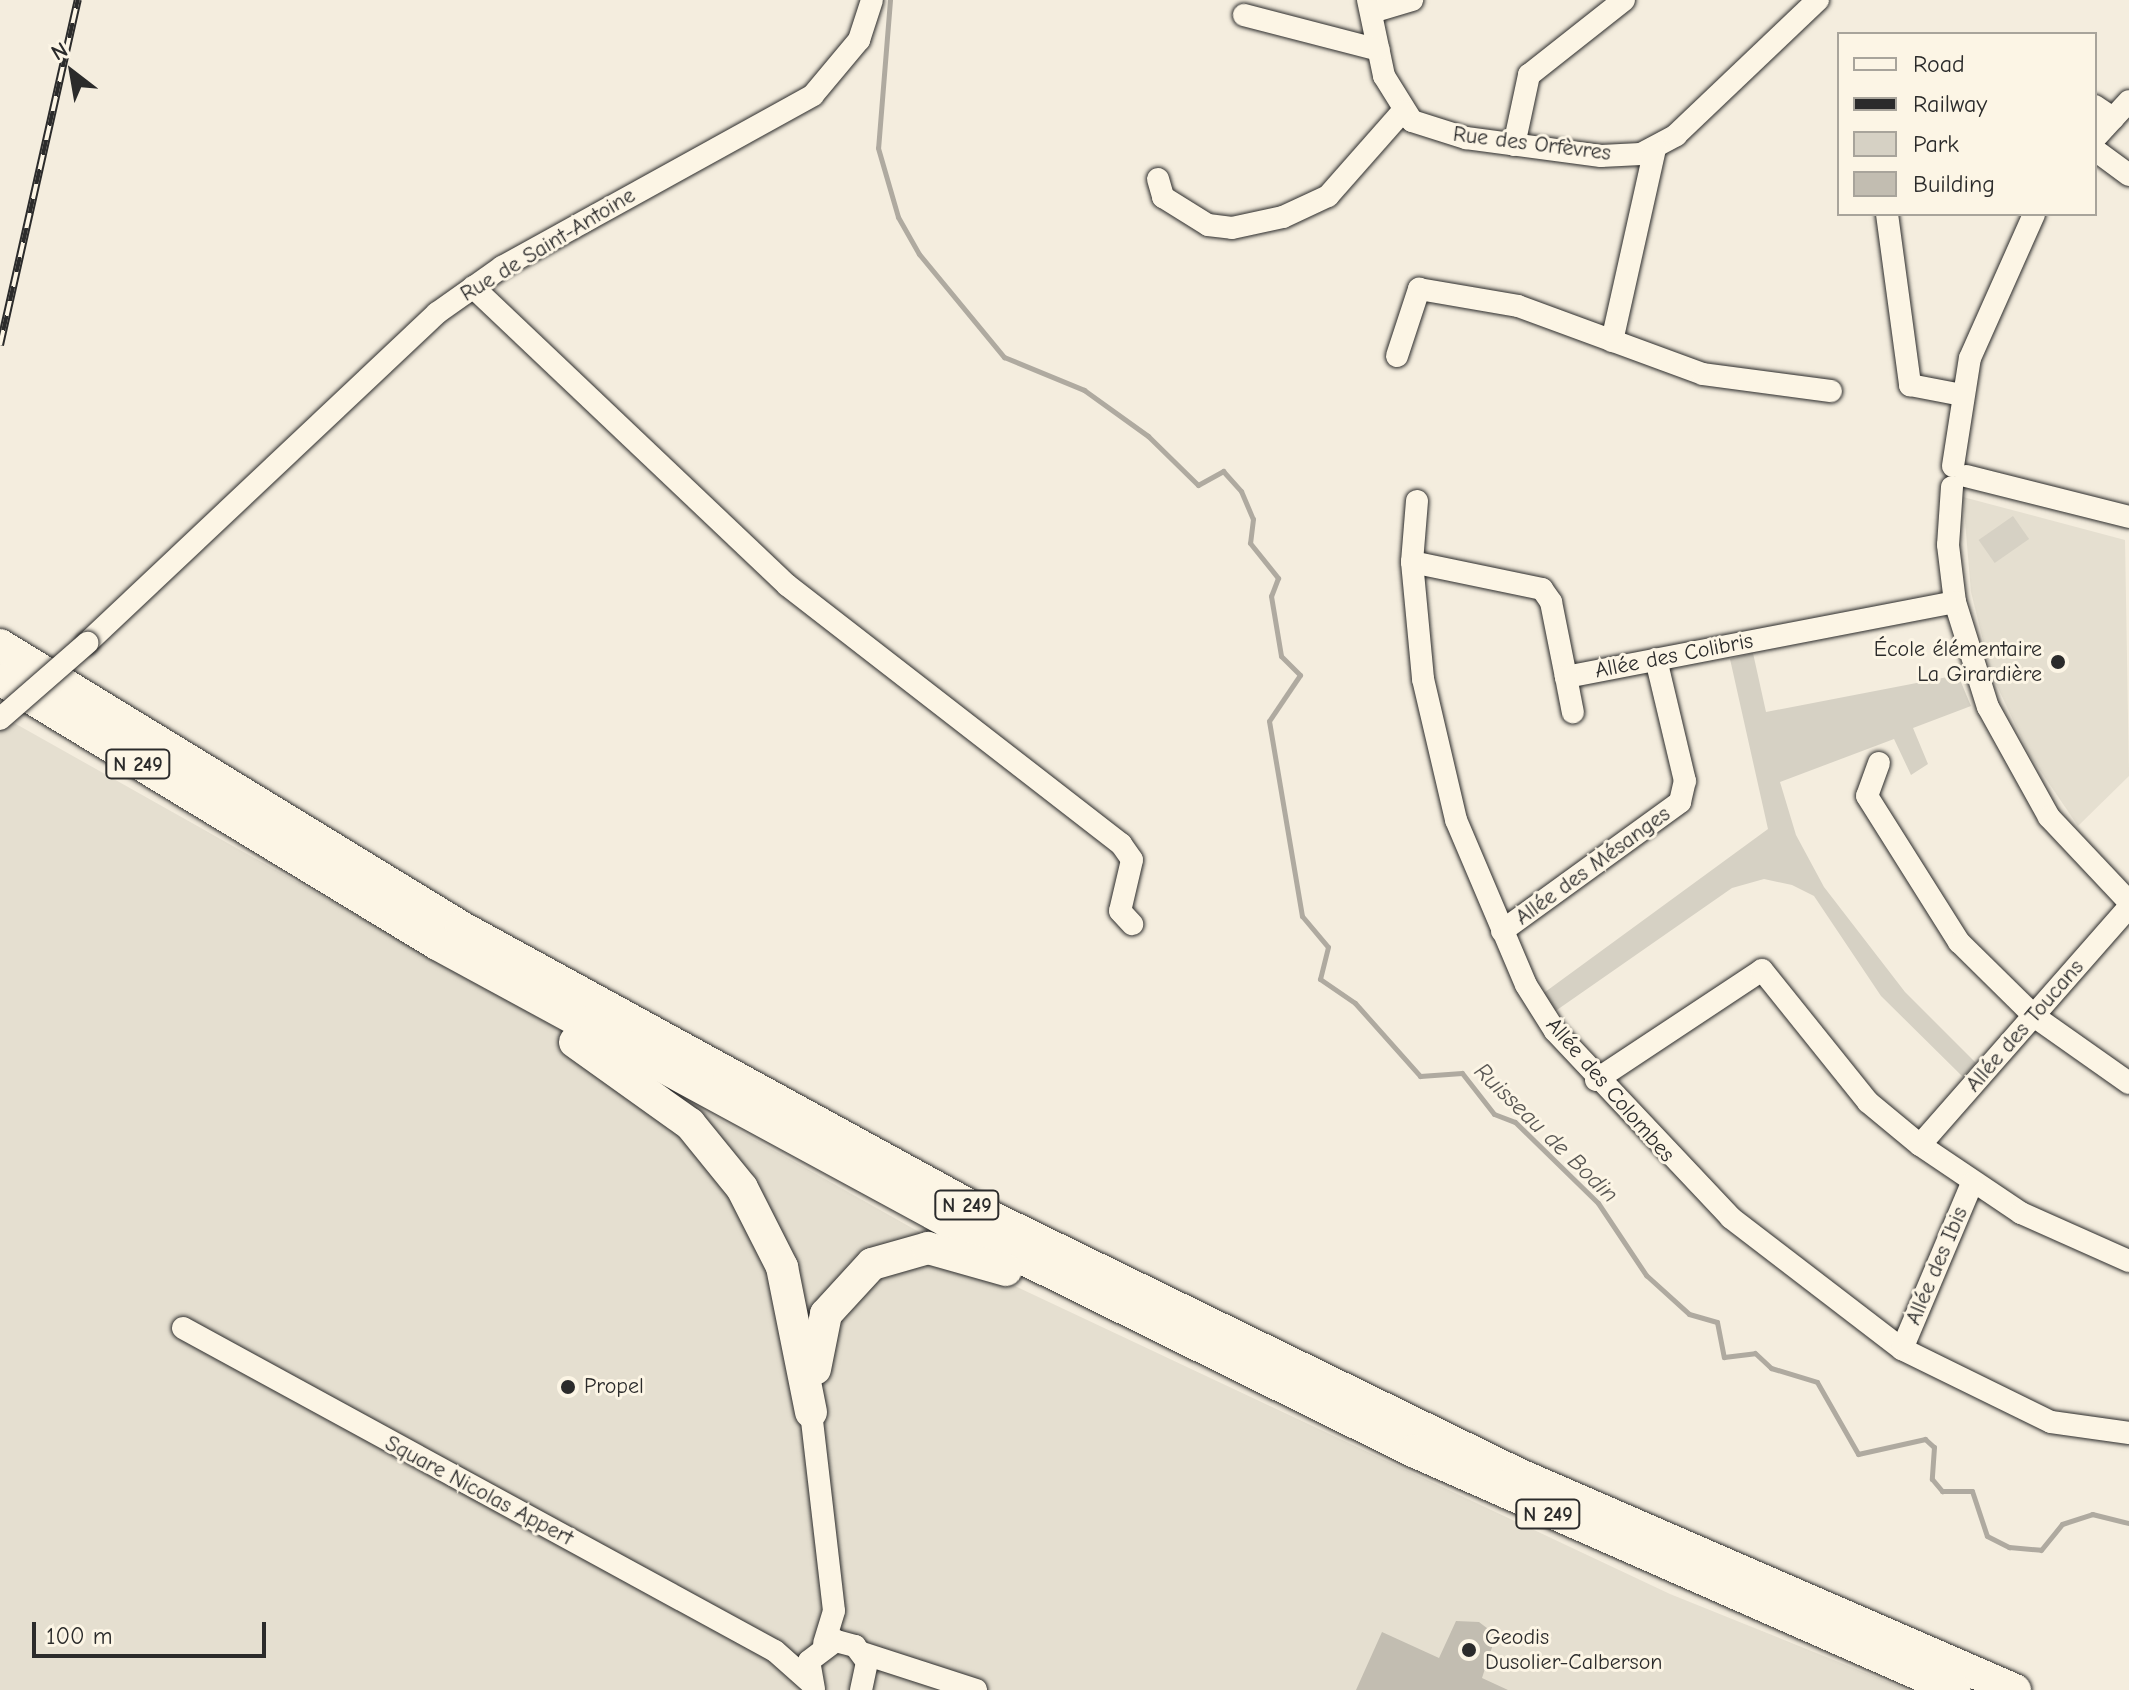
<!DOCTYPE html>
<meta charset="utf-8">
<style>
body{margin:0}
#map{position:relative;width:2129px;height:1690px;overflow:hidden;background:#f4edde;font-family:"Comic Neue",sans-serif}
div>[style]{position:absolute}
.built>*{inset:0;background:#e5dfd0}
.green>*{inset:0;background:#d6d1c4;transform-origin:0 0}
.stream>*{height:5px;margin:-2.5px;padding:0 2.5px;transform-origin:2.5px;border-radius:2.5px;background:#afaaa0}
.building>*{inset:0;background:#c2bdb1}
.roads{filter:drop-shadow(0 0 2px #2b2b2b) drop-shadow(0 0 2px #2b2b2b)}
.minor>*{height:22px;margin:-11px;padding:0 11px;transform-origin:11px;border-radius:11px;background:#fcf5e5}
.highway>*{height:32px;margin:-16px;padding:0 16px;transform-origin:16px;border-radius:16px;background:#fcf5e5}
.rail>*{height:8px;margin-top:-4px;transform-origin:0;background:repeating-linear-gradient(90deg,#fcf5e5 0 15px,#2b2b2b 0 30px);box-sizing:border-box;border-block:2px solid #2b2b2b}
.bridges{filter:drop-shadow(0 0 2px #2b2b2b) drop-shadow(0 0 2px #2b2b2b)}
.minor-bridge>*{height:22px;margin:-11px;padding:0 11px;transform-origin:11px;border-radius:11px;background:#fcf5e5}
.dots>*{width:22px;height:22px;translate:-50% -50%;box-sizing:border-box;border:4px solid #fcf5e5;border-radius:50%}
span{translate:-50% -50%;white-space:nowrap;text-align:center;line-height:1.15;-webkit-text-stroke:6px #fcf5e5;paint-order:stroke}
.shield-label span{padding:2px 6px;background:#fcf5e5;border:2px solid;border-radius:6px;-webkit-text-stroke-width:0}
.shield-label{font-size:20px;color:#2b2b2b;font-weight:700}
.street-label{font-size:22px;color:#2b2b2b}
.poi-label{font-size:22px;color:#2b2b2b}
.right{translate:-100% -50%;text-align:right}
.left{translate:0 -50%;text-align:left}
.water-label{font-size:24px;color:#595754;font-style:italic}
.legend{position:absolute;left:1837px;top:32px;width:260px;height:184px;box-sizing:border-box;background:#fcf5e5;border:2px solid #a8a49b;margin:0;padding:10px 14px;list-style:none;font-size:24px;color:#2b2b2b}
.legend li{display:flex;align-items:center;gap:16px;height:40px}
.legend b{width:40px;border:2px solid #a8a49b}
.north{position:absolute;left:32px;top:32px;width:80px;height:80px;-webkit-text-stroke:6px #fcf5e5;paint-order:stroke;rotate:329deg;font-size:22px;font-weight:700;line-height:32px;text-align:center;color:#2b2b2b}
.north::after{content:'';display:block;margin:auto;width:28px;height:36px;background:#2b2b2b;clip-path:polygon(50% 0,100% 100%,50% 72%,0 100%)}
.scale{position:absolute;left:32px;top:1622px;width:234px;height:36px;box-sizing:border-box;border:4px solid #2b2b2b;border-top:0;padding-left:10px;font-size:24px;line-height:28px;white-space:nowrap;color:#2b2b2b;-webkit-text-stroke:6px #fcf5e5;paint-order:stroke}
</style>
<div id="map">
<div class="built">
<div style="clip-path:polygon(1963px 497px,2125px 540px,2129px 776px,2078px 826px,2029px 754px,1991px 673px,1971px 592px)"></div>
<div style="clip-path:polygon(0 715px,1017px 1287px,1670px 1594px,1908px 1690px,0 1690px)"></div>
</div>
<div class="green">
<div style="left:2013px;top:516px;width:28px;height:42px;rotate:55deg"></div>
<div style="clip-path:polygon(1753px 653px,1766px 712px,1958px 675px,1971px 706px,1913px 728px,1928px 764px,1911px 775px,1894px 739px,1780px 782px,1796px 835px,1824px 887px,1905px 992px,1976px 1063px,1963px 1077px,1881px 996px,1814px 896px,1792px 885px,1764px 879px,1732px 888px,1554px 1012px,1541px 995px,1768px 829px,1730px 659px)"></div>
</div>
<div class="stream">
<div style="left:890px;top:0;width:148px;rotate:94.6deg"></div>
<div style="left:878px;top:148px;width:72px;rotate:73.8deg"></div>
<div style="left:898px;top:217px;width:43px;rotate:60.4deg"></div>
<div style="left:919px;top:254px;width:134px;rotate:50.5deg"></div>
<div style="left:1004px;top:357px;width:87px;rotate:22.4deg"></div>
<div style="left:1084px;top:390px;width:79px;rotate:35.7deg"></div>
<div style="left:1148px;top:436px;width:70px;rotate:44.4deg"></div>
<div style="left:1198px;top:485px;width:29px;rotate:-29deg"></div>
<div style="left:1223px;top:471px;width:27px;rotate:48deg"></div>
<div style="left:1241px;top:491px;width:30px;rotate:67deg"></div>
<div style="left:1253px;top:519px;width:24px;rotate:97deg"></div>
<div style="left:1250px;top:543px;width:45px;rotate:51.3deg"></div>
<div style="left:1278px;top:578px;width:19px;rotate:111deg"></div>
<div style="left:1271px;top:596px;width:61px;rotate:80.5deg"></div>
<div style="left:1281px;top:656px;width:27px;rotate:45deg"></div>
<div style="left:1300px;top:675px;width:55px;rotate:124deg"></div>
<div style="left:1269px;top:721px;width:198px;rotate:80.4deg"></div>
<div style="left:1302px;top:916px;width:40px;rotate:50deg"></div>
<div style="left:1328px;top:947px;width:33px;rotate:104deg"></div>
<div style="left:1320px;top:979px;width:42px;rotate:34.4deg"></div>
<div style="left:1355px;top:1003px;width:98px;rotate:48.3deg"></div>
<div style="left:1420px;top:1076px;width:42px;rotate:-4.1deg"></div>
<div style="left:1462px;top:1073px;width:52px;rotate:52deg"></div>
<div style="left:1494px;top:1114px;width:22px;rotate:21deg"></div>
<div style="left:1515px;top:1122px;width:116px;rotate:44.3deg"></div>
<div style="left:1598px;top:1203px;width:87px;rotate:56.3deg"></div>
<div style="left:1646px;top:1275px;width:58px;rotate:42.2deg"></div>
<div style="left:1689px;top:1314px;width:29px;rotate:16deg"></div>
<div style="left:1717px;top:1322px;width:36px;rotate:79deg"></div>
<div style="left:1724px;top:1357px;width:31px;rotate:-7deg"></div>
<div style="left:1755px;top:1353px;width:22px;rotate:43deg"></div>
<div style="left:1771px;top:1368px;width:48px;rotate:16.9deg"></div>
<div style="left:1817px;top:1382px;width:83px;rotate:60.3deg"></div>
<div style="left:1858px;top:1454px;width:69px;rotate:-12.6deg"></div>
<div style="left:1925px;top:1439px;width:12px;rotate:42deg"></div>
<div style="left:1934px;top:1447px;width:32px;rotate:94deg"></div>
<div style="left:1932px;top:1479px;width:16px;rotate:50deg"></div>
<div style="left:1942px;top:1491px;width:30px"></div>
<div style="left:1972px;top:1491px;width:47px;rotate:71.6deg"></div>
<div style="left:1987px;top:1536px;width:25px;rotate:27deg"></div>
<div style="left:2009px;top:1547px;width:32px;rotate:5deg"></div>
<div style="left:2041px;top:1550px;width:33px;rotate:-51deg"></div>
<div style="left:2062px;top:1524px;width:32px;rotate:-18deg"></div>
<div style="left:2092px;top:1514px;width:38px;rotate:14deg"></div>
</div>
<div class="building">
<div style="clip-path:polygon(1456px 1621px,1479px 1622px,1496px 1635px,1482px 1678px,1508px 1690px,1356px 1690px,1382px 1632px,1439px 1658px)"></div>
</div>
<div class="roads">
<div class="minor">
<div style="left:1368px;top:0;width:78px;rotate:78.1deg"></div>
<div style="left:1384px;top:76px;width:53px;rotate:58.1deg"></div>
<div style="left:1412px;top:121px;width:57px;rotate:17.5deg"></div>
<div style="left:1466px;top:138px;width:136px;rotate:7.6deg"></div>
<div style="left:1601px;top:156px;width:40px;rotate:-2.9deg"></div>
<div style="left:1641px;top:154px;width:40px;rotate:-28deg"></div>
<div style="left:1676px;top:135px;width:196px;rotate:-43.6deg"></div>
<div style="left:1372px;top:12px;width:42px;rotate:-16.7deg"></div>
<div style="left:1244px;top:15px;width:139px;rotate:14.5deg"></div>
<div style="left:2095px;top:106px;width:22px;rotate:34deg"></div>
<div style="left:2095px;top:138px;width:50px;rotate:-47.4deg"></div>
<div style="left:1514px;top:145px;width:72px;rotate:-77.9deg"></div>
<div style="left:1529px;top:75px;width:121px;rotate:-38.3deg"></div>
<div style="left:2095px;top:150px;width:42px;rotate:36.3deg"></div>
<div style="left:1158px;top:179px;width:19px;rotate:74deg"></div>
<div style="left:1163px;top:197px;width:53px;rotate:31.9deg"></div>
<div style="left:1208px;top:225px;width:24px;rotate:7deg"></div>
<div style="left:1232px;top:228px;width:52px;rotate:-12.2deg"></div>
<div style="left:1283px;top:217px;width:50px;rotate:-25deg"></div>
<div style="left:1328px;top:196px;width:113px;rotate:-48.6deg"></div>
<div style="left:1887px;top:214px;width:173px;rotate:82.3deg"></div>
<div style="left:1910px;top:385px;width:53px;rotate:10.9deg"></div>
<div style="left:473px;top:287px;width:433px;rotate:43.5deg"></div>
<div style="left:787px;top:585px;width:423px;rotate:37.8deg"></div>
<div style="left:1121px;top:844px;width:19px;rotate:55deg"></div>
<div style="left:1132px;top:860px;width:52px;rotate:103.2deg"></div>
<div style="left:1120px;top:911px;width:18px;rotate:47deg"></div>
<div style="left:1612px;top:341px;width:197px;rotate:-77.4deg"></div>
<div style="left:1397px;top:356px;width:71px;rotate:-71.8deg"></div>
<div style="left:1419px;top:289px;width:100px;rotate:9.7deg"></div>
<div style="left:1518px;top:306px;width:197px;rotate:20.2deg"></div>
<div style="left:1703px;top:374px;width:129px;rotate:7.6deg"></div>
<div style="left:1953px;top:466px;width:109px;rotate:-81.1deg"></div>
<div style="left:1970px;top:358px;width:158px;rotate:-66deg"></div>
<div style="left:1966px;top:476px;width:168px;rotate:14.1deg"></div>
<div style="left:1952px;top:487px;width:58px;rotate:93.9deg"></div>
<div style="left:1948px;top:545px;width:57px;rotate:83deg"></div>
<div style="left:1955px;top:602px;width:110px;rotate:72.6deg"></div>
<div style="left:1988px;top:707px;width:126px;rotate:61deg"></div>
<div style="left:2049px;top:817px;width:117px;rotate:46.7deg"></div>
<div style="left:1417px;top:501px;width:61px;rotate:94.7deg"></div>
<div style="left:1412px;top:562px;width:118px;rotate:84.6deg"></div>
<div style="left:1423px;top:679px;width:145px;rotate:76.8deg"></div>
<div style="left:1456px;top:820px;width:179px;rotate:67deg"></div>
<div style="left:1526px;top:985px;width:54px;rotate:57.8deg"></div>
<div style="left:1555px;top:1031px;width:257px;rotate:46.7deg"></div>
<div style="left:1731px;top:1218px;width:215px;rotate:37.5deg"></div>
<div style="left:1902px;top:1349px;width:166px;rotate:26.1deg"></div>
<div style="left:2051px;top:1422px;width:79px;rotate:8deg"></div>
<div style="left:1412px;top:562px;width:133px;rotate:11.7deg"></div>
<div style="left:1542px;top:589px;width:16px;rotate:55deg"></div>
<div style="left:1551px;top:602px;width:76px;rotate:78.7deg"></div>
<div style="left:1566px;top:677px;width:396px;rotate:-10.9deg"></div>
<div style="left:87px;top:643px;width:481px;rotate:-43.3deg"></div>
<div style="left:437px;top:313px;width:80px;rotate:-35.3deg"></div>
<div style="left:502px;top:267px;width:355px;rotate:-28.9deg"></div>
<div style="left:813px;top:95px;width:72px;rotate:-50.1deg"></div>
<div style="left:859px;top:40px;width:42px;rotate:-72deg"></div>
<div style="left:1566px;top:677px;width:36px;rotate:79deg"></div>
<div style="left:1879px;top:763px;width:35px;rotate:110deg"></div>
<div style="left:1867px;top:796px;width:173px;rotate:57.8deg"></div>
<div style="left:1959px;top:942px;width:105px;rotate:44.6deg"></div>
<div style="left:2034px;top:1016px;width:116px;rotate:35.2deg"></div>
<div style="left:1502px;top:931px;width:220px;rotate:-35.9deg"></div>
<div style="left:1680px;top:802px;width:22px;rotate:-77deg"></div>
<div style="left:1685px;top:781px;width:125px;rotate:-103.4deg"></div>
<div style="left:1596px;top:1080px;width:199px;rotate:-33.5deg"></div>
<div style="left:1762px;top:970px;width:169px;rotate:51.2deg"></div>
<div style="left:1868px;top:1102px;width:67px;rotate:39.6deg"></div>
<div style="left:1920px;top:1145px;width:122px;rotate:34deg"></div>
<div style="left:2021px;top:1213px;width:118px;rotate:24deg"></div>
<div style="left:1920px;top:1145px;width:317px;rotate:-48.7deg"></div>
<div style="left:183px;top:1328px;width:674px;rotate:28.62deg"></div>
<div style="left:775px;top:1651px;width:47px;rotate:41.5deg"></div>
<div style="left:1902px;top:1349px;width:180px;rotate:-67.1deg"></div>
<div style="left:811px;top:1412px;width:200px;rotate:83.4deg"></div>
<div style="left:834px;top:1611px;width:34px;rotate:107deg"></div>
<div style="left:862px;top:1653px;width:120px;rotate:18deg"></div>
<div style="left:814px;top:1689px;width:28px;rotate:-100deg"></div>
<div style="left:809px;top:1661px;width:34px;rotate:-37deg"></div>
<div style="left:836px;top:1641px;width:20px;rotate:15deg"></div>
<div style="left:855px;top:1646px;width:20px;rotate:53deg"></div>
<div style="left:867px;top:1662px;width:29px;rotate:102deg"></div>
</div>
<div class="highway">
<div style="left:0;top:645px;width:540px;rotate:31.45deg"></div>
<div style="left:461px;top:927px;width:597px;rotate:28.71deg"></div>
<div style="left:985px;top:1214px;width:593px;rotate:26deg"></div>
<div style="left:1518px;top:1474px;width:542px;rotate:23.49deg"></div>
<div style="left:0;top:679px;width:511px;rotate:31.23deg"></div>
<div style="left:437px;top:944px;width:580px;rotate:28.51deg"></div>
<div style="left:947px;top:1221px;width:520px;rotate:26.27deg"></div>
<div style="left:1413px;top:1451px;width:592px;rotate:23.8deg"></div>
<div style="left:575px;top:1042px;width:141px;rotate:35.5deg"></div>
<div style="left:690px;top:1124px;width:82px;rotate:50.9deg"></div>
<div style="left:742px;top:1188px;width:89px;rotate:63.1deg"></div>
<div style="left:782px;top:1267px;width:148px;rotate:78.7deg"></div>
<div style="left:815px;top:1369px;width:56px;rotate:-78.7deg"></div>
<div style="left:826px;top:1314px;width:68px;rotate:-47.4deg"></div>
<div style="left:872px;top:1264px;width:58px;rotate:-15.9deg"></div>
<div style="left:928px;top:1248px;width:81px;rotate:15.8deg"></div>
</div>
</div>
<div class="rail">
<div style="left:0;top:345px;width:354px;rotate:-77.3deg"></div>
</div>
<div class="bridges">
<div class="minor-bridge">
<div style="left:0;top:719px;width:116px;rotate:-41.1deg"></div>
</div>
</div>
<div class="dots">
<div style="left:2058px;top:662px;background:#2b2b2b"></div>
<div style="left:568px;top:1387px;background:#2b2b2b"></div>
<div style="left:1469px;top:1650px;background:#2b2b2b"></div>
</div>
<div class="shield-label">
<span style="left:138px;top:764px">N 249</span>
<span style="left:967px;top:1205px">N 249</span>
<span style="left:1548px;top:1514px">N 249</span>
</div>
<div class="street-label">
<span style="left:1532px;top:144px;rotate:7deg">Rue des Orfèvres</span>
<span style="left:548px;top:245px;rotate:-31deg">Rue de Saint-Antoine</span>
<span style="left:1674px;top:656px;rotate:-11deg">Allée des Colibris</span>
<span style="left:1593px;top:866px;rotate:-36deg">Allée des Mésanges</span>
<span style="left:2025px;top:1026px;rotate:-49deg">Allée des Toucans</span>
<span style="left:1610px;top:1090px;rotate:49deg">Allée des Colombes</span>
<span style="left:1937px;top:1266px;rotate:-67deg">Allée des Ibis</span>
<span style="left:479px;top:1491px;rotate:28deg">Square Nicolas Appert</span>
</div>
<div class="poi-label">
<span class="right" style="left:2042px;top:662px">École élémentaire<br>La Girardière</span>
<span class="left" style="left:584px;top:1387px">Propel</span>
<span class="left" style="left:1485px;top:1650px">Geodis<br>Dusolier-Calberson</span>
</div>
<div class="water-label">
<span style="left:1546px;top:1133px;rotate:44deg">Ruisseau de Bodin</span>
</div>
<ul class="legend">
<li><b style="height:10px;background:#fcf5e5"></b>Road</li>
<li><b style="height:10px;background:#2b2b2b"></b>Railway</li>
<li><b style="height:22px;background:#d6d1c4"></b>Park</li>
<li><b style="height:22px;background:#c2bdb1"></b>Building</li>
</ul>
<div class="north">N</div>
<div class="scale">100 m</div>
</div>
